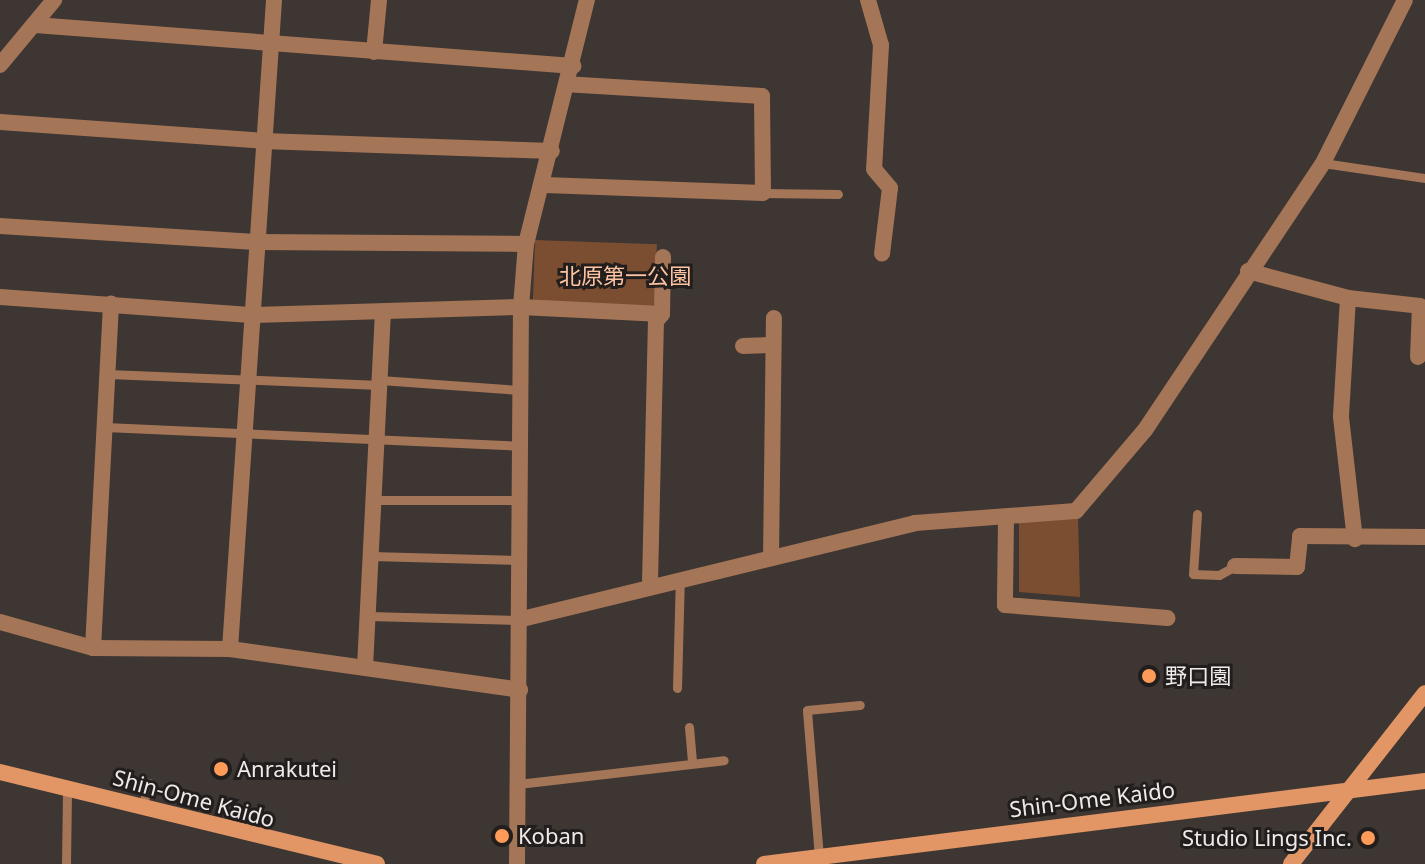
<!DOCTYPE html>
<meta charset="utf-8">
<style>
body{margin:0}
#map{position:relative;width:1425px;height:864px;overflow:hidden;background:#3d3632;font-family:"Noto Sans","Noto Sans JP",sans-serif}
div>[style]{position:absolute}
.green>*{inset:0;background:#7c4e31;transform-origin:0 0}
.lane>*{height:9px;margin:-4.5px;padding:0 4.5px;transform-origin:4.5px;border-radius:4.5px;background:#a57557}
.street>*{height:16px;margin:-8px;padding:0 8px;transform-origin:8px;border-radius:8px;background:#a57557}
.secondary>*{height:16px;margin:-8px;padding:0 8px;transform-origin:8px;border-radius:8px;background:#e29665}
.dots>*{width:22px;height:22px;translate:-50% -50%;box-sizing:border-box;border:4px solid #211e1d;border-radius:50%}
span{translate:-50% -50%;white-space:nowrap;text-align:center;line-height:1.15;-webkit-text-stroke:6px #211e1d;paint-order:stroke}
.park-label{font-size:22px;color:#fec4a1}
.poi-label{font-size:22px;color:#efeae8}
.left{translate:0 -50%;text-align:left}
.right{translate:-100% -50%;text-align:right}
.street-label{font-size:22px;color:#efeae8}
</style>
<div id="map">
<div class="green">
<div style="left:535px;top:240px;width:122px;height:62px;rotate:2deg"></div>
<div style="clip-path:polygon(1078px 516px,1080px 597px,1019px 592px,1019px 521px)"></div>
</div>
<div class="lane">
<div style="left:1323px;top:163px;width:103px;rotate:8.4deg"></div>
<div style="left:763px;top:193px;width:75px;rotate:0.8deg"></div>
<div style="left:108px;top:374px;width:272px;rotate:2.3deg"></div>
<div style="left:380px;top:380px;width:140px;rotate:4.1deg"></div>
<div style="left:105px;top:427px;width:414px;rotate:2.6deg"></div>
<div style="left:373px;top:500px;width:146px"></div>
<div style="left:1197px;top:514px;width:60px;rotate:93.8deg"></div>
<div style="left:1193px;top:574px;width:26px;rotate:2deg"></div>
<div style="left:1219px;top:575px;width:18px;rotate:-29deg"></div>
<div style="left:371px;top:556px;width:147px;rotate:1.6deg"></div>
<div style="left:368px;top:616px;width:150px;rotate:1.5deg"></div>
<div style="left:677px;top:688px;width:111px;rotate:-88.5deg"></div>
<div style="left:689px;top:727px;width:36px;rotate:85deg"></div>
<div style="left:518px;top:784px;width:207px;rotate:-6.6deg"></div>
<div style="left:142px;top:807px;width:25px;rotate:-74deg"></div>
<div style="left:819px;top:857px;width:147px;rotate:-94.7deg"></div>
<div style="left:807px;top:710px;width:53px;rotate:-5.4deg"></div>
<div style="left:66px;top:864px;width:76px;rotate:-89.2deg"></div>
</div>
<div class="street">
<div style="left:868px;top:0;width:47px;rotate:73.9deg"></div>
<div style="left:881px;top:45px;width:124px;rotate:93.2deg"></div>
<div style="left:874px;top:169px;width:25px;rotate:50deg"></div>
<div style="left:890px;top:188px;width:66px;rotate:96.9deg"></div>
<div style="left:35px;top:25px;width:540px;rotate:4.36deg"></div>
<div style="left:374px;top:52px;width:52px;rotate:-84.5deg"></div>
<div style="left:0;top:65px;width:85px;rotate:-50.3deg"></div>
<div style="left:0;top:122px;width:264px;rotate:4.1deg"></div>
<div style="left:263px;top:141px;width:289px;rotate:2deg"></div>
<div style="left:545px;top:185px;width:218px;rotate:2.1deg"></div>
<div style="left:763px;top:193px;width:97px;rotate:-90.6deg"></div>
<div style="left:762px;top:96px;width:194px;rotate:-176.5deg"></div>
<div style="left:0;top:226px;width:256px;rotate:3.6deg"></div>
<div style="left:255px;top:242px;width:271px;rotate:0.4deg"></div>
<div style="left:1248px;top:271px;width:104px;rotate:15.1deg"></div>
<div style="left:1348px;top:298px;width:72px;rotate:6.3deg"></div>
<div style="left:1420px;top:306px;width:51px;rotate:92.2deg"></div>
<div style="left:0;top:297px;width:251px;rotate:4.1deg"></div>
<div style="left:250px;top:315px;width:271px;rotate:-1.7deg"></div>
<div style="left:521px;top:307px;width:141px;rotate:2.8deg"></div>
<div style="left:1348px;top:298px;width:119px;rotate:93.4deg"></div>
<div style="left:1341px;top:417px;width:123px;rotate:83.5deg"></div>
<div style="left:743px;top:346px;width:30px;rotate:-2deg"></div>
<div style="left:1006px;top:518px;width:87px;rotate:90.7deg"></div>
<div style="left:1005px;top:605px;width:163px;rotate:4.6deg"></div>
<div style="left:771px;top:558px;width:240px;rotate:-89.3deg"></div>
<div style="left:1235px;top:566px;width:62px;rotate:0.9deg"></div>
<div style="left:1297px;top:567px;width:31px;rotate:-84deg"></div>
<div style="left:1300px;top:536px;width:125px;rotate:0.5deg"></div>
<div style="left:650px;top:583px;width:262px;rotate:-88.7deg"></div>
<div style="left:656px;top:321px;width:9px;rotate:-49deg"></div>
<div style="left:662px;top:314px;width:57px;rotate:-89deg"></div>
<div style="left:518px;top:620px;width:409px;rotate:-13.7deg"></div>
<div style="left:915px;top:523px;width:161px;rotate:-4.3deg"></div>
<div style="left:1076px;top:511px;width:106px;rotate:-49.6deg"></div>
<div style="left:1145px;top:430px;width:321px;rotate:-56.3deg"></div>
<div style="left:1323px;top:163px;width:182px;rotate:-63.3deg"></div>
<div style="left:0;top:622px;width:97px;rotate:15.6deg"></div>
<div style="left:93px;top:648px;width:137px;rotate:0.4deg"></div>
<div style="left:230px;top:649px;width:293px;rotate:8deg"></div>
<div style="left:93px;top:648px;width:345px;rotate:-87deg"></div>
<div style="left:230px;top:649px;width:650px;rotate:-86.12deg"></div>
<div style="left:365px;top:667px;width:356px;rotate:-87.1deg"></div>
<div style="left:517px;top:864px;width:557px;rotate:-89.59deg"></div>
<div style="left:521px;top:307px;width:63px;rotate:-85.5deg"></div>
<div style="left:526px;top:244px;width:252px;rotate:-76deg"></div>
</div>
<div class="secondary">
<div style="left:0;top:772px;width:388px;rotate:13.7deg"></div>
<div style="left:764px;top:864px;width:666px;rotate:-7.16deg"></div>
<div style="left:1291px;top:864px;width:217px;rotate:-51.9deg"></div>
</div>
<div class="dots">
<div style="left:1149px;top:676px;background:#fe9b59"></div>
<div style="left:221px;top:769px;background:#fe9b59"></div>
<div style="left:502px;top:836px;background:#fe9b59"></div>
<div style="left:1368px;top:838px;background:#fe9b59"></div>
</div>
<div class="park-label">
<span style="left:625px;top:276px">北原第一公園</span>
</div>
<div class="poi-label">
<span class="left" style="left:1165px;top:676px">野口園</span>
<span class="left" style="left:237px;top:769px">Anrakutei</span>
<span class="left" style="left:518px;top:836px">Koban</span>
<span class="right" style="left:1352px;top:838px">Studio Lings Inc.</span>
</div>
<div class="street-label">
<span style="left:194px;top:798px;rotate:15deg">Shin-Ome Kaido</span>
<span style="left:1092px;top:799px;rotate:-7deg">Shin-Ome Kaido</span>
</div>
</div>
